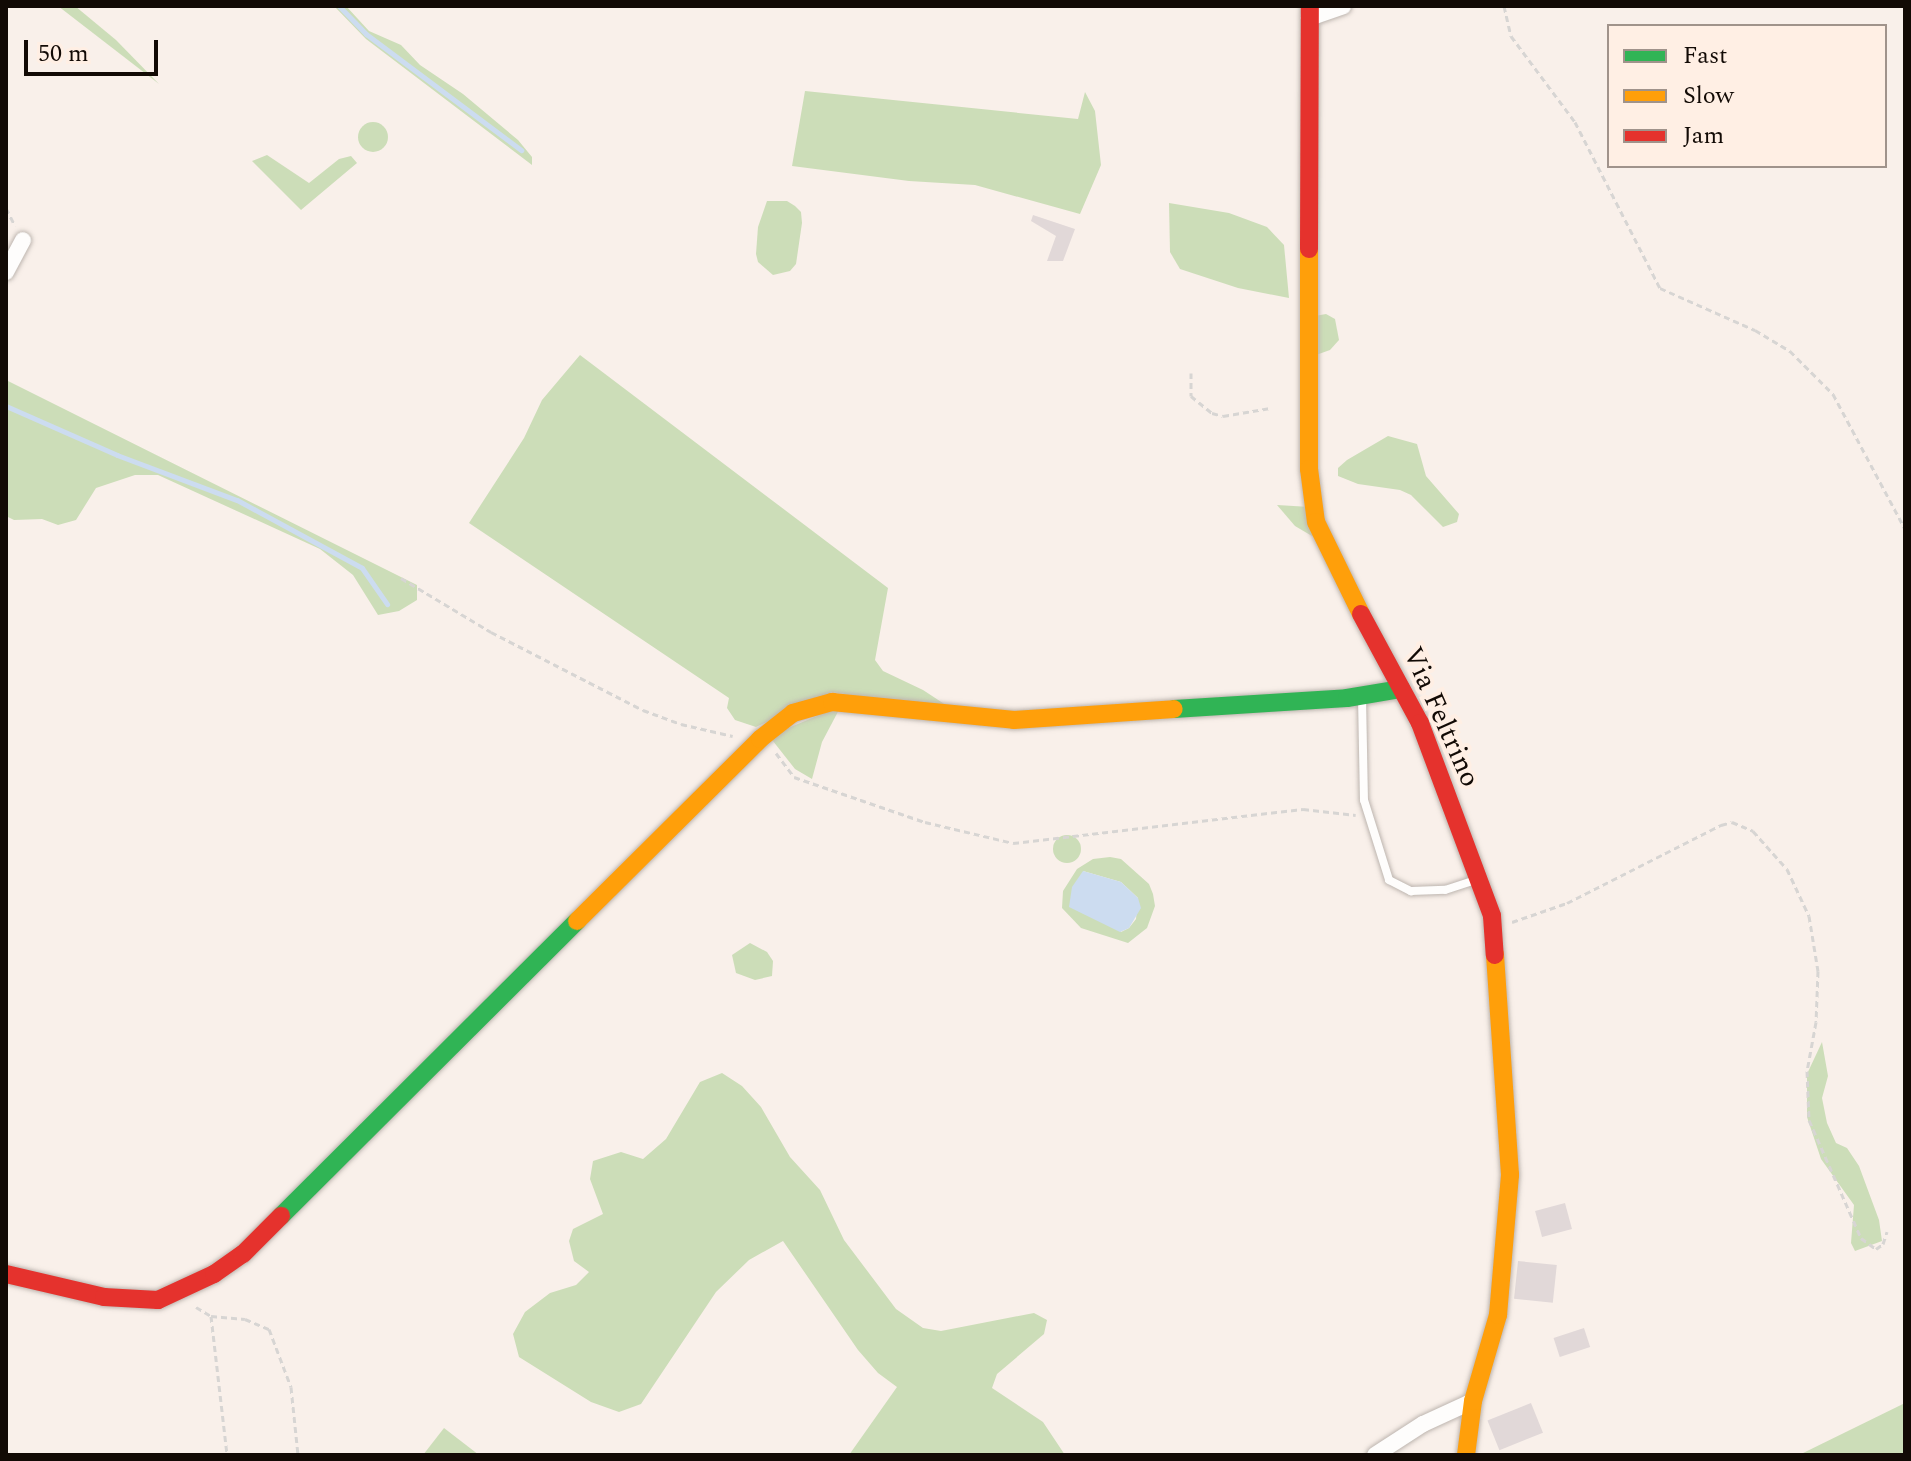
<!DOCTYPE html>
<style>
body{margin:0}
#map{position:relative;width:1911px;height:1461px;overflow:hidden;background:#f9f0ea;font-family:Spectral,serif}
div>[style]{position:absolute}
.green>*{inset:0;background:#ccddb8}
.round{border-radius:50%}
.water>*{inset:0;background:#ccdcf0}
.stream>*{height:5px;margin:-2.5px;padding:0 2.5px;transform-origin:2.5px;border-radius:2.5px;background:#ccdcf0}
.building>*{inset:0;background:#e1d8d8;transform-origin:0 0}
.path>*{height:3px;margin-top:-1.5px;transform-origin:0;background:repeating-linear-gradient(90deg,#d7d5d3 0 6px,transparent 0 10px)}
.roads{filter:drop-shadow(0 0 2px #bdb5af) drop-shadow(0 0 2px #bdb5af)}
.lane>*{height:8px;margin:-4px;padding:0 4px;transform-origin:4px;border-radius:4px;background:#fefdfc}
.street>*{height:16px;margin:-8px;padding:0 8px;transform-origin:8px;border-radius:8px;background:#fefdfc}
.fast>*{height:18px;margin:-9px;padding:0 9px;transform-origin:9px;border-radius:9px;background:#30b455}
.slow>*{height:18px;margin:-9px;padding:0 9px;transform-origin:9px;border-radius:9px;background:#ff9f0a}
.jam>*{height:18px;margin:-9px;padding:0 9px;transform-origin:9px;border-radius:9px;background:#e5322d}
span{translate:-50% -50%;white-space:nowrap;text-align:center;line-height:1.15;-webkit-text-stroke:8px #ffefe4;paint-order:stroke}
.street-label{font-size:28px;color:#120a05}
.frame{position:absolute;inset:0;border:8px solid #120a05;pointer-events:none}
.legend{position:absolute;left:1607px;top:24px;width:280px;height:144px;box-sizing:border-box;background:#ffefe4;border:2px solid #a0938b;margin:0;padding:10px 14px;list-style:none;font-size:24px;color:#120a05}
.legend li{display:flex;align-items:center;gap:16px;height:40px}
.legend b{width:40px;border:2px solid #a0938b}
.scale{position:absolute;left:24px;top:40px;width:134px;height:36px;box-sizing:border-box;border:4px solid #120a05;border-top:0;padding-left:10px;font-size:24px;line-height:28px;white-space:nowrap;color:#120a05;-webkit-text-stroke:6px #ffefe4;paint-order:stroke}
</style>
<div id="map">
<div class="green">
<div style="clip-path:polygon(58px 6px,75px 6px,116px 40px,159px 84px)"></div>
<div style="clip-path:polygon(334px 6px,346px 6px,369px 31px,401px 45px,420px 65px,463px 94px,518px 140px,532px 157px,532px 165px,366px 39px)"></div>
<div style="clip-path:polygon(805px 91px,1078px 119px,1085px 92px,1095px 111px,1101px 165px,1080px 214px,975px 185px,909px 181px,792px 166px)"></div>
<div class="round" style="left:358px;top:122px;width:30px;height:30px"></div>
<div style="clip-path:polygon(267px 155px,309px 183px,339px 159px,351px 156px,357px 163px,301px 210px,252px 161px)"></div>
<div style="clip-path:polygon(767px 201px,787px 201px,795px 206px,801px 212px,802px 223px,796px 264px,790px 271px,773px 275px,758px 262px,756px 254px,758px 227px)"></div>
<div style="clip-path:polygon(1169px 203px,1229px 213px,1267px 227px,1284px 245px,1289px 298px,1238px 288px,1180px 269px,1170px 252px)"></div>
<div style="clip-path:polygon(1326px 314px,1335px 319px,1339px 340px,1330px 350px,1316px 355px,1315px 316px)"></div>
<div style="clip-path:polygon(580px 355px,888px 588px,875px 660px,883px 671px,923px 690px,955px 711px,832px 692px,756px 727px,735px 720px,727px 708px,729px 698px,469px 523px,524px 438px,542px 400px)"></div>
<div style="clip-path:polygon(6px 380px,417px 585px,417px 600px,399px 611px,378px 615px,353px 575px,320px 549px,158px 475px,135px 475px,96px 488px,76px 520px,58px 525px,42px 519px,14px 520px,6px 516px)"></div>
<div style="clip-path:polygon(1388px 436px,1417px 444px,1426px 476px,1459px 514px,1457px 522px,1443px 527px,1411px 495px,1400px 490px,1358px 484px,1338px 476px,1338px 468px,1347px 460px)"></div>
<div style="clip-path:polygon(1277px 505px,1310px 507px,1317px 539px,1295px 526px)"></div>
<div style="clip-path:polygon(841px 706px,822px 742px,812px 779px,795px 769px,769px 736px)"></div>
<div class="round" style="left:1053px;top:835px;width:28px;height:28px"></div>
<div style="clip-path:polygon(evenodd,1110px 857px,1121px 859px,1149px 884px,1153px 894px,1155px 906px,1147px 928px,1128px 943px,1081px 928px,1062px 908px,1063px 891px,1077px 869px,1093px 859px,1110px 857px,1083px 871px,1121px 882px,1138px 898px,1136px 919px,1129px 928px,1121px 932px,1083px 871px)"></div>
<div style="clip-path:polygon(750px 943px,767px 952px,773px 961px,772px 976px,755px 980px,736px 973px,732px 955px)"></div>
<div style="clip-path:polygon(1822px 1042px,1828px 1076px,1822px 1098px,1827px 1123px,1836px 1143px,1847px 1148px,1859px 1166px,1879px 1220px,1882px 1241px,1855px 1251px,1851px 1243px,1854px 1205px,1821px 1159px,1807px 1117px,1807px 1074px)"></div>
<div style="clip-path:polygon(722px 1073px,742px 1086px,761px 1107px,790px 1157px,820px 1190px,844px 1240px,896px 1309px,923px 1328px,941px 1331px,1034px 1313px,1047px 1320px,1044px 1334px,997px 1374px,992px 1388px,1043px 1422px,1065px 1455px,849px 1455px,897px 1387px,878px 1373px,858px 1350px,783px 1241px,749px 1260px,716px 1292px,641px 1404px,619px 1412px,591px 1402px,519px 1357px,513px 1334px,525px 1312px,550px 1293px,576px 1285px,589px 1272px,574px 1261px,569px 1241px,573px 1229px,603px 1214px,590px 1179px,593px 1161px,621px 1152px,643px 1159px,666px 1139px,700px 1082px)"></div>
<div style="clip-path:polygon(1905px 1403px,1905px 1455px,1799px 1455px)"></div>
<div style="clip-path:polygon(444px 1428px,479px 1455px,423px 1455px)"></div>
</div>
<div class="water">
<div style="clip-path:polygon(1083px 871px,1121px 882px,1138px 898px,1141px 908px,1129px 928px,1120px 932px,1069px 907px,1072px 887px)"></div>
</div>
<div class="stream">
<div style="left:339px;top:6px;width:39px;rotate:46deg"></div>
<div style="left:366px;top:34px;width:194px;rotate:36.8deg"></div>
<div style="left:6px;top:406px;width:121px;rotate:23.8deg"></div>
<div style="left:117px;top:455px;width:128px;rotate:20.6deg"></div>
<div style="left:237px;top:500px;width:142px;rotate:28.5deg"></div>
<div style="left:362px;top:568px;width:44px;rotate:55.2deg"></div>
</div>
<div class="building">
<div style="clip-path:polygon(1033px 215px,1075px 229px,1063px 261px,1047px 261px,1056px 236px,1031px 221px)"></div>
<div style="left:1565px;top:1203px;width:27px;height:31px;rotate:75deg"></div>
<div style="left:1518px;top:1261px;width:39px;height:38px;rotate:6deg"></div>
<div style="left:1584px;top:1328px;width:20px;height:32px;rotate:72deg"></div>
<div style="left:1531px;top:1403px;width:32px;height:47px;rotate:68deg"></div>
</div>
<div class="path">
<div style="left:1504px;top:6px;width:31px;rotate:77deg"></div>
<div style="left:1511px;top:36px;width:107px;rotate:53.3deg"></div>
<div style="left:1575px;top:122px;width:186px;rotate:62.9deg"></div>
<div style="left:1660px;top:288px;width:104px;rotate:23.9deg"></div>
<div style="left:1755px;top:330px;width:41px;rotate:31deg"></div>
<div style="left:1790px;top:351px;width:61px;rotate:45deg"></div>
<div style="left:1833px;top:394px;width:153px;rotate:61.9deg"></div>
<div style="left:6px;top:208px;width:20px;rotate:63deg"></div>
<div style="left:1191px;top:373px;width:23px;rotate:90deg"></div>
<div style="left:1191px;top:396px;width:27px;rotate:39deg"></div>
<div style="left:1212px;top:413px;width:11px;rotate:15deg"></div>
<div style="left:1223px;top:416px;width:48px;rotate:-9.7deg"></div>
<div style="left:401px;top:578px;width:105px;rotate:31deg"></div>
<div style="left:491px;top:632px;width:171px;rotate:27.2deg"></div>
<div style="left:643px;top:710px;width:40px;rotate:20.2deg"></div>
<div style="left:681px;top:724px;width:53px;rotate:13deg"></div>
<div style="left:776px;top:753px;width:30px;rotate:53deg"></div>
<div style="left:794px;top:777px;width:139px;rotate:19deg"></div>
<div style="left:925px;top:822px;width:90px;rotate:13.4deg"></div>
<div style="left:1013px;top:843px;width:292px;rotate:-6.7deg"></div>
<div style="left:1303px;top:809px;width:53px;rotate:6.5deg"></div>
<div style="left:1512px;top:922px;width:58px;rotate:-19.1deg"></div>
<div style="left:1567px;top:903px;width:173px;rotate:-26.9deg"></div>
<div style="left:1721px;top:825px;width:11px;rotate:-15deg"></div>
<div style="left:1732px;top:822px;width:23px;rotate:23deg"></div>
<div style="left:1753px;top:831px;width:51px;rotate:48.2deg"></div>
<div style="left:1787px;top:869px;width:52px;rotate:64.9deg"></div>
<div style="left:1809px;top:916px;width:56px;rotate:80.7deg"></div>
<div style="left:1818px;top:971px;width:51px;rotate:92.2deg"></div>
<div style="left:1816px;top:1022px;width:50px;rotate:100.4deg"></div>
<div style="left:1807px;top:1071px;width:49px;rotate:87.7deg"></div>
<div style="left:1809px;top:1120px;width:129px;rotate:66.2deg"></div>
<div style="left:1861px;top:1238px;width:19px;rotate:36deg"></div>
<div style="left:1876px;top:1249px;width:9px;rotate:-36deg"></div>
<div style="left:1883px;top:1244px;width:13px;rotate:-72deg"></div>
<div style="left:196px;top:1307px;width:17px;rotate:31deg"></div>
<div style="left:211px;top:1316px;width:34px;rotate:5deg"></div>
<div style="left:245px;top:1319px;width:26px;rotate:23deg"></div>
<div style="left:269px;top:1329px;width:62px;rotate:69.2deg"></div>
<div style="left:291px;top:1387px;width:68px;rotate:84.1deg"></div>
<div style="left:211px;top:1316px;width:140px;rotate:83.4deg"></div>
</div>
<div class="roads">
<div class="lane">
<div style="left:1362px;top:697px;width:103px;rotate:88.9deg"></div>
<div style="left:1364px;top:800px;width:84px;rotate:72.6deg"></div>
<div style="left:1389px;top:880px;width:25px;rotate:27deg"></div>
<div style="left:1411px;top:891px;width:34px;rotate:-2deg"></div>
<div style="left:1445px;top:890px;width:33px;rotate:-18deg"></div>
</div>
<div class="street">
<div style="left:1309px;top:18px;width:36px;rotate:-19deg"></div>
<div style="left:6px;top:272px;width:36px;rotate:-62deg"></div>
<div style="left:1375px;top:1455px;width:57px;rotate:-32.9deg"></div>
<div style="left:1423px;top:1424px;width:55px;rotate:-24.7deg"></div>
</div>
<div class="fast">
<div style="left:1174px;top:709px;width:173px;rotate:-3.6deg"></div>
<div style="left:1347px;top:698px;width:55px;rotate:-9.5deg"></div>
<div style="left:281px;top:1216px;width:418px;rotate:-44.9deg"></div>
</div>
<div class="slow">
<div style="left:1309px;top:249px;width:220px;rotate:90deg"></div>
<div style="left:1309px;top:469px;width:53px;rotate:82.5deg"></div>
<div style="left:1316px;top:522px;width:102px;rotate:63.9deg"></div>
<div style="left:577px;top:921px;width:258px;rotate:-44.8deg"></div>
<div style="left:760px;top:739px;width:42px;rotate:-38.2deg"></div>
<div style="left:793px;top:713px;width:41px;rotate:-15.8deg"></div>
<div style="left:832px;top:702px;width:183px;rotate:5.6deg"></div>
<div style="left:1014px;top:720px;width:160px;rotate:-3.9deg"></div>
<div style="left:1466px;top:1455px;width:54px;rotate:-82.6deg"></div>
<div style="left:1473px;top:1401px;width:90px;rotate:-73.8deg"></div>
<div style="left:1498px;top:1315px;width:141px;rotate:-85.1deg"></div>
<div style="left:1510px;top:1175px;width:221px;rotate:-93.9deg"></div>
</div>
<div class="jam">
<div style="left:1309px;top:249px;width:243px;rotate:-89.8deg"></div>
<div style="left:1361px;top:614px;width:124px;rotate:61.6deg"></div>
<div style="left:1420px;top:723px;width:206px;rotate:69.5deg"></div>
<div style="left:1492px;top:916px;width:39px;rotate:86deg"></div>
<div style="left:6px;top:1274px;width:101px;rotate:13.2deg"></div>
<div style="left:104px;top:1297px;width:54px;rotate:3.2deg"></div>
<div style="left:158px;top:1300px;width:62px;rotate:-24.9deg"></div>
<div style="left:214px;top:1274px;width:35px;rotate:-35deg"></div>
<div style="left:243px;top:1254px;width:54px;rotate:-45deg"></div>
</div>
</div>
<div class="street-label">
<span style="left:1441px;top:717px;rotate:66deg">Via Feltrino</span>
</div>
<div class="frame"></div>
<ul class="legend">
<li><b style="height:10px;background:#30b455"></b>Fast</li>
<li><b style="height:10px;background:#ff9f0a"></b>Slow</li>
<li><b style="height:10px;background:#e5322d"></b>Jam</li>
</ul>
<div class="scale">50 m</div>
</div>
